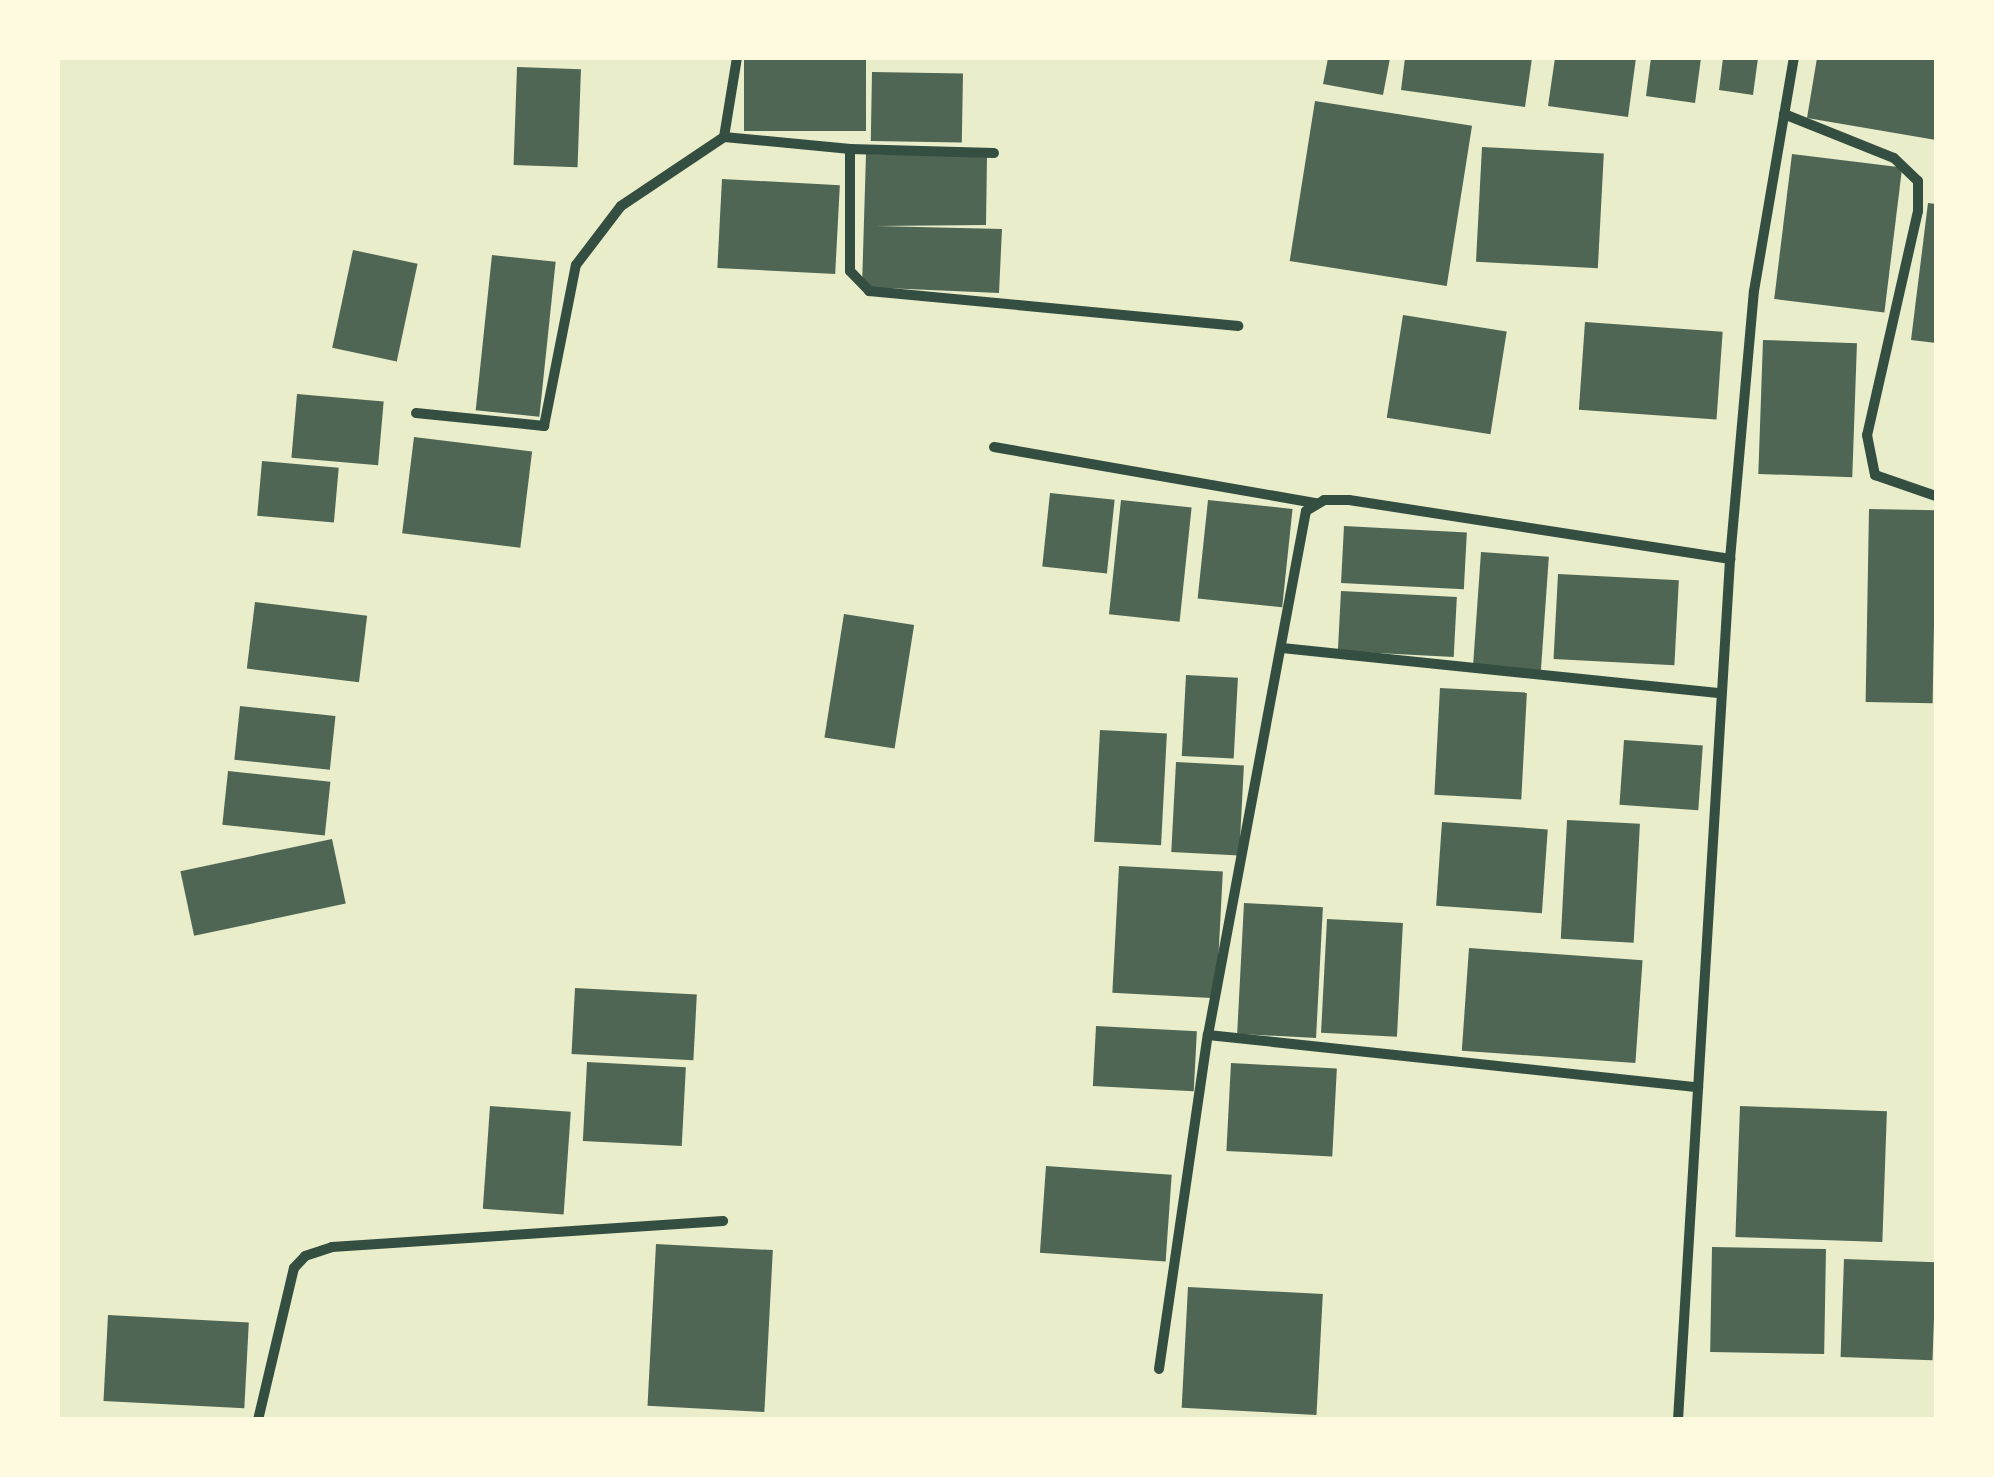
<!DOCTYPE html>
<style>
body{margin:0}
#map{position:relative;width:1994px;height:1477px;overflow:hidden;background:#e9edc9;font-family:"DM Sans",sans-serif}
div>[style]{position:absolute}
.building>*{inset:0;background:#4f6655;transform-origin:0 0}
.minor>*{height:10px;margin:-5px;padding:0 5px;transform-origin:5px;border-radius:5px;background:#344e41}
span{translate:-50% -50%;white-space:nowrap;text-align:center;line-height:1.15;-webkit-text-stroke:9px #fefae0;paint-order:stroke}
.frame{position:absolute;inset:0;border:60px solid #fefae0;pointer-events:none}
</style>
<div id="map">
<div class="building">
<div style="left:744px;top:58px;width:122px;height:73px"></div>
<div style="clip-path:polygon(1328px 58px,1390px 58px,1383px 95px,1323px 84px)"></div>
<div style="clip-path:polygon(1405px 58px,1532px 58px,1525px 107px,1401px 90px)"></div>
<div style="clip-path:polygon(1555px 58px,1636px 58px,1628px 117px,1548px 106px)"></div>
<div style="clip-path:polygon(1651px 58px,1701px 58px,1695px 103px,1646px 96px)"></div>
<div style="clip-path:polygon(1723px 58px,1758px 58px,1753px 95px,1719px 90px)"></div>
<div style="clip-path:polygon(1817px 58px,1936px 58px,1936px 140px,1807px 118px)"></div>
<div style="left:517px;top:67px;width:64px;height:98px;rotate:2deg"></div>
<div style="left:872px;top:72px;width:91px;height:69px;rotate:1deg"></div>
<div style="left:1315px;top:101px;width:159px;height:162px;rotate:9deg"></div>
<div style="left:1482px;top:147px;width:122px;height:115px;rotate:3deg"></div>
<div style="clip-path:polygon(866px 154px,987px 156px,986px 225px,876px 226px,1002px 229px,999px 293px,862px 287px)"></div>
<div style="left:1792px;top:154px;width:111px;height:146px;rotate:7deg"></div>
<div style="left:722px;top:179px;width:118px;height:89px;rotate:3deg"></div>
<div style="clip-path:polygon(1928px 203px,1936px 204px,1936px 343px,1911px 340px)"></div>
<div style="left:353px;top:250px;width:66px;height:100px;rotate:12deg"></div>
<div style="left:492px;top:255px;width:64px;height:156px;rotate:6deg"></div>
<div style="left:1403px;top:315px;width:105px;height:104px;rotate:9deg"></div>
<div style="left:1585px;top:322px;width:138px;height:88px;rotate:4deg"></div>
<div style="left:1763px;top:340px;width:94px;height:134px;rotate:2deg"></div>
<div style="left:297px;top:394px;width:87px;height:64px;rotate:5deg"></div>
<div style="left:414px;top:437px;width:119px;height:97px;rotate:7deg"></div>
<div style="left:262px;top:461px;width:77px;height:55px;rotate:5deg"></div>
<div style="left:1050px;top:493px;width:65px;height:74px;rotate:6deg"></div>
<div style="left:1121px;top:500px;width:71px;height:115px;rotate:6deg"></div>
<div style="left:1208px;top:500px;width:85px;height:99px;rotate:6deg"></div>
<div style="left:1869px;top:509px;width:67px;height:193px;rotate:1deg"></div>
<div style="left:1344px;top:526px;width:123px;height:57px;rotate:3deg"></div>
<div style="left:1481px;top:552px;width:68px;height:114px;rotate:4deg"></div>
<div style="left:1558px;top:574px;width:121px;height:85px;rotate:3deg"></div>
<div style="left:1341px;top:591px;width:116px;height:60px;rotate:3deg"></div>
<div style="left:255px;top:602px;width:113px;height:67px;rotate:7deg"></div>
<div style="left:844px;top:614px;width:71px;height:125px;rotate:9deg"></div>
<div style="left:1186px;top:675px;width:52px;height:81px;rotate:3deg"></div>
<div style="left:1440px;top:688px;width:87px;height:107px;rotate:3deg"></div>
<div style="left:240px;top:706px;width:96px;height:54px;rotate:6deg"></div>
<div style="left:1100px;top:730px;width:67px;height:112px;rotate:3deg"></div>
<div style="left:1624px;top:740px;width:79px;height:65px;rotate:4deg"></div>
<div style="left:1176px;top:762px;width:68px;height:90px;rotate:3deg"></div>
<div style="left:228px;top:771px;width:103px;height:54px;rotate:6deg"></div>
<div style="left:1567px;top:820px;width:73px;height:119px;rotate:3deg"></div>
<div style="left:1442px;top:822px;width:106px;height:84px;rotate:4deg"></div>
<div style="left:332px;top:839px;width:66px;height:155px;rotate:78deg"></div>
<div style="left:1119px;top:866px;width:104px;height:127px;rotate:3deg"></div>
<div style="left:1244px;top:903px;width:79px;height:131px;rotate:3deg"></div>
<div style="left:1327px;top:919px;width:76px;height:114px;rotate:3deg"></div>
<div style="left:1469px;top:948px;width:174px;height:103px;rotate:4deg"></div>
<div style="left:575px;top:988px;width:122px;height:66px;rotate:3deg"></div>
<div style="left:1096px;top:1026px;width:101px;height:60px;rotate:3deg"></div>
<div style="left:587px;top:1062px;width:99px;height:79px;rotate:3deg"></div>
<div style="left:1231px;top:1063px;width:106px;height:88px;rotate:3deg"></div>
<div style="left:490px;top:1106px;width:81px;height:103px;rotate:4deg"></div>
<div style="left:1740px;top:1106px;width:147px;height:131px;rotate:2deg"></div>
<div style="left:1046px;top:1166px;width:126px;height:87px;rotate:4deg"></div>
<div style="left:656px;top:1244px;width:117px;height:162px;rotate:3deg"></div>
<div style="left:1712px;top:1247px;width:114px;height:105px;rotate:1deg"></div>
<div style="left:1844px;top:1259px;width:92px;height:98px;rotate:2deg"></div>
<div style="left:1188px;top:1287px;width:135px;height:121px;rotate:3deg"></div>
<div style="left:108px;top:1315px;width:141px;height:86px;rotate:3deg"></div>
</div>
<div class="minor">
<div style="left:1784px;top:114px;width:118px;rotate:21.8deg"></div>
<div style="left:1894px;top:158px;width:33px;rotate:44deg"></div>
<div style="left:1918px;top:181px;width:30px;rotate:90deg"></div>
<div style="left:1918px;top:211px;width:230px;rotate:102.8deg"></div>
<div style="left:1867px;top:435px;width:41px;rotate:78.7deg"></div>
<div style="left:1875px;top:475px;width:65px;rotate:19deg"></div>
<div style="left:724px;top:137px;width:127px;rotate:5.4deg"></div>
<div style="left:850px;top:149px;width:144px;rotate:1.6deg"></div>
<div style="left:850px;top:149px;width:122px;rotate:90deg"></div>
<div style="left:850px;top:271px;width:28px;rotate:46deg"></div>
<div style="left:869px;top:291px;width:371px;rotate:5.4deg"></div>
<div style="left:416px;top:413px;width:129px;rotate:5.8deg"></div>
<div style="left:544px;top:426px;width:164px;rotate:-78.8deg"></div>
<div style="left:576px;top:265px;width:74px;rotate:-52.7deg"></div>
<div style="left:621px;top:206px;width:124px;rotate:-33.8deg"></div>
<div style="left:724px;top:137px;width:80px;rotate:-80.7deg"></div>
<div style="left:994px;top:447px;width:327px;rotate:9.9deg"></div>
<div style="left:1282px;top:648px;width:441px;rotate:5.9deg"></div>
<div style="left:1208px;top:1035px;width:493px;rotate:6.1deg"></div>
<div style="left:1159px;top:1369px;width:338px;rotate:-81.7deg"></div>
<div style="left:1208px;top:1035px;width:533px;rotate:-79.41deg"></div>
<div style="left:1306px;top:511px;width:21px;rotate:-31deg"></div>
<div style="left:1324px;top:500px;width:25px"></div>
<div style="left:1349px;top:500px;width:386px;rotate:8.8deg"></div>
<div style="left:258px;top:1420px;width:156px;rotate:-76.7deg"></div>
<div style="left:294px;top:1268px;width:16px;rotate:-47deg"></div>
<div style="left:305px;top:1256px;width:28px;rotate:-18deg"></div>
<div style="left:332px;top:1247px;width:392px;rotate:-3.8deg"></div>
<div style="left:1678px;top:1420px;width:863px;rotate:-86.54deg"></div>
<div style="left:1730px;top:559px;width:269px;rotate:-84.9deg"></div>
<div style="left:1754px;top:291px;width:236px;rotate:-80.3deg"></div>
</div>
<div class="frame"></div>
</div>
